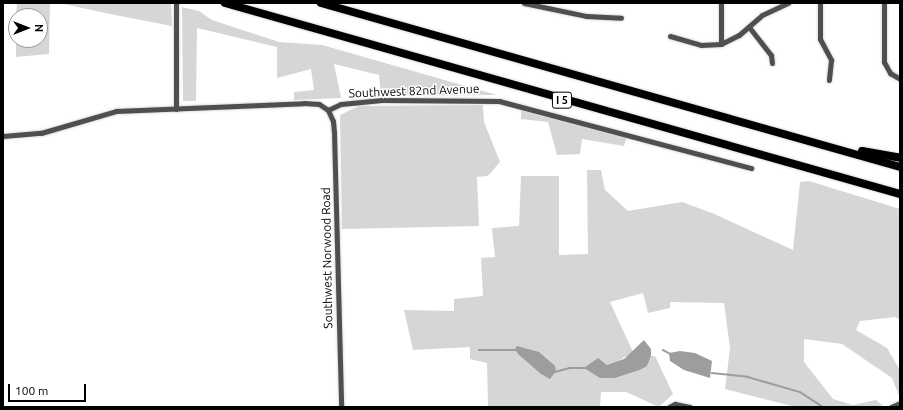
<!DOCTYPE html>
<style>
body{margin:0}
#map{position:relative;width:903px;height:410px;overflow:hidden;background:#fff;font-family:Ubuntu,sans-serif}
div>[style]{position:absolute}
.green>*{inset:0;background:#d6d6d6}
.water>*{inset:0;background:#9d9d9d}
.stream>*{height:1.5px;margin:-0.75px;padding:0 0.75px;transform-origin:0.75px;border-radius:0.75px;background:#9d9d9d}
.roads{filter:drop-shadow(0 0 1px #dbdbdb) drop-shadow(0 0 1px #dbdbdb)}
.minor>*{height:5px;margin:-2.5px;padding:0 2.5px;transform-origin:2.5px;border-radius:2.5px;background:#4f4f4f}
.highway>*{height:8px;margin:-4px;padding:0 4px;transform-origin:4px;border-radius:4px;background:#000}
span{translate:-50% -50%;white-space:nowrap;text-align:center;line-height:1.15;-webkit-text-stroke:3px #fff;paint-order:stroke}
.shield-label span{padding:1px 3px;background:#fff;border:1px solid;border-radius:3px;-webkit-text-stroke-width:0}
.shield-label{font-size:11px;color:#000;font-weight:700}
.street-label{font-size:12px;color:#000}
.frame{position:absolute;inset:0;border:4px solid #000;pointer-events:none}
.north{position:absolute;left:8px;top:8px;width:40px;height:40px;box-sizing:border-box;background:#fff;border:1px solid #999;border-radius:50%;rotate:90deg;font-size:11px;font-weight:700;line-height:16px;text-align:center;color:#000}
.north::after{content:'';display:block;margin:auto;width:14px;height:18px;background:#000;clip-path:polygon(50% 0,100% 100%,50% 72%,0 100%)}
.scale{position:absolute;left:8px;top:384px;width:78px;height:18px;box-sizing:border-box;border:2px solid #000;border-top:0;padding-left:5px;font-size:12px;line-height:14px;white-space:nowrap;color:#000;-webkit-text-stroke:3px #fff;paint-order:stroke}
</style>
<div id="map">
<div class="green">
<div style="clip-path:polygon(17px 3px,50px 3px,49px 54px,16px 57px,16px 37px,16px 40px,40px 40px,40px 16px,16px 16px)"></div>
<div style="clip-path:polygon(59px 3px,171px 3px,172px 26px,115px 15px)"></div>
<div style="clip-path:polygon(182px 7px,199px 11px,212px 20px,279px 42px,322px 45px,497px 95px,381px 96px,379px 75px,334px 64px,341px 98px,294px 100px,294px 92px,314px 90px,311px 69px,277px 78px,277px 47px,197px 28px,196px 101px,183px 101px)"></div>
<div style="clip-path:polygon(483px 105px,484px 122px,500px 162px,488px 176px,477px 177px,479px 226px,342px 229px,340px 115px,359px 106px)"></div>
<div style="clip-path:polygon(521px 109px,627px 137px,624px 146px,582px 139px,580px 154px,557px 155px,548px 122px,521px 119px)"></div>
<div style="clip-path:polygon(587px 170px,601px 170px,605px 190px,628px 211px,682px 202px,712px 213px,793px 250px,800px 182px,809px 181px,900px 209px,900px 320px,895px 317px,860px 321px,856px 330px,887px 348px,900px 370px,900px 398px,892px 378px,842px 344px,804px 339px,804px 362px,833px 399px,853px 405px,876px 400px,883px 406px,796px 407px,725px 389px,730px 348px,724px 303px,670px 302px,670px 308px,648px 313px,643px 293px,610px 302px,633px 352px,612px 365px,607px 365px,603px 360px,615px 378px,640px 370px,647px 366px,651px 356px,655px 356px,673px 394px,659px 407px,626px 392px,601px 392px,600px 407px,488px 407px,487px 363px,470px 359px,470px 347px,413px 350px,404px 310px,454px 311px,454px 299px,483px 296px,481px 258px,495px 257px,492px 228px,519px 226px,521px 176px,559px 176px,559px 255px,588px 254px)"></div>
</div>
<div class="water">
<div style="clip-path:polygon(644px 340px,651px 349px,651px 356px,647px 366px,640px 370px,615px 378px,600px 378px,584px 368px,598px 358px,607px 365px,624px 359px)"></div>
<div style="clip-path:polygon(517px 346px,539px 352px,555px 366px,556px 371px,550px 379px,541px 374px,518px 354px,515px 349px)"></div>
<div style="clip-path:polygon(680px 351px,695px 353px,712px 361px,710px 378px,684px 370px,670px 361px,669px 353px)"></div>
</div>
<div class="stream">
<div style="left:479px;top:350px;width:38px"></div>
<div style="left:663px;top:350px;width:9px;rotate:27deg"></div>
<div style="left:555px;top:372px;width:16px;rotate:-15deg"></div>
<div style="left:570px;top:368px;width:16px"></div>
<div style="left:712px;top:373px;width:36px;rotate:6deg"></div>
<div style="left:748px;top:377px;width:54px;rotate:16.1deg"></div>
<div style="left:800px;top:392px;width:27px;rotate:33deg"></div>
</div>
<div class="roads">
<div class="minor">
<div style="left:176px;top:3px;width:106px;rotate:90deg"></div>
<div style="left:524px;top:3px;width:63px;rotate:11.8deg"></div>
<div style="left:586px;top:16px;width:35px;rotate:3deg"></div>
<div style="left:820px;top:3px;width:36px;rotate:90deg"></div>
<div style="left:820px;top:39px;width:24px;rotate:62deg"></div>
<div style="left:831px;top:60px;width:20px;rotate:96deg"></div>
<div style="left:884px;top:3px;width:59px;rotate:90deg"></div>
<div style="left:884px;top:62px;width:13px;rotate:61deg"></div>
<div style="left:890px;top:73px;width:12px;rotate:31deg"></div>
<div style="left:749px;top:27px;width:36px;rotate:52deg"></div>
<div style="left:771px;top:55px;width:8px;rotate:83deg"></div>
<div style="left:670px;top:36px;width:32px;rotate:16deg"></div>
<div style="left:701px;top:45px;width:20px;rotate:-3deg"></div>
<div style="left:721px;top:44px;width:20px;rotate:-27deg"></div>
<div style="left:739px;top:35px;width:30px;rotate:-41deg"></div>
<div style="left:762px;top:15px;width:29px;rotate:-25deg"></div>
<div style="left:721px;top:44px;width:41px;rotate:-90deg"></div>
<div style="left:328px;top:110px;width:14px;rotate:-25deg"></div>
<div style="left:341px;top:104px;width:41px;rotate:-5.6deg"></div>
<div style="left:382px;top:100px;width:117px;rotate:0.5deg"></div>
<div style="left:499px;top:101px;width:261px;rotate:14.9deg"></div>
<div style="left:3px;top:136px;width:38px;rotate:-5deg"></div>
<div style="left:41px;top:133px;width:78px;rotate:-16.3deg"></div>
<div style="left:116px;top:111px;width:188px;rotate:-2.4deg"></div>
<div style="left:304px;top:103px;width:15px;rotate:4deg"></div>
<div style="left:319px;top:104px;width:11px;rotate:34deg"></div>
<div style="left:328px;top:110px;width:12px;rotate:66deg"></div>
<div style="left:333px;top:121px;width:11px;rotate:85deg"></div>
<div style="left:334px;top:132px;width:275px;rotate:88.5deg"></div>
<div style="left:669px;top:407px;width:7px;rotate:-27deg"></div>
<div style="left:675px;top:404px;width:15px;rotate:11deg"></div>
<div style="left:891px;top:407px;width:10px;rotate:-24deg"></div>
</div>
<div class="highway">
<div style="left:225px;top:3px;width:702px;rotate:15.8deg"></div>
<div style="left:321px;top:3px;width:602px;rotate:15.81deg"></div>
<div style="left:862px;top:151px;width:39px;rotate:10deg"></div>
</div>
</div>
<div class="shield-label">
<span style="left:562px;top:100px">I 5</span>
</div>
<div class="street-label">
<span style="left:414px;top:91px;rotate:-2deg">Southwest 82nd Avenue</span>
<span style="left:327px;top:258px;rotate:-91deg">Southwest Norwood Road</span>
</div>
<div class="frame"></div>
<div class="north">N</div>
<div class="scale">100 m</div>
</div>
